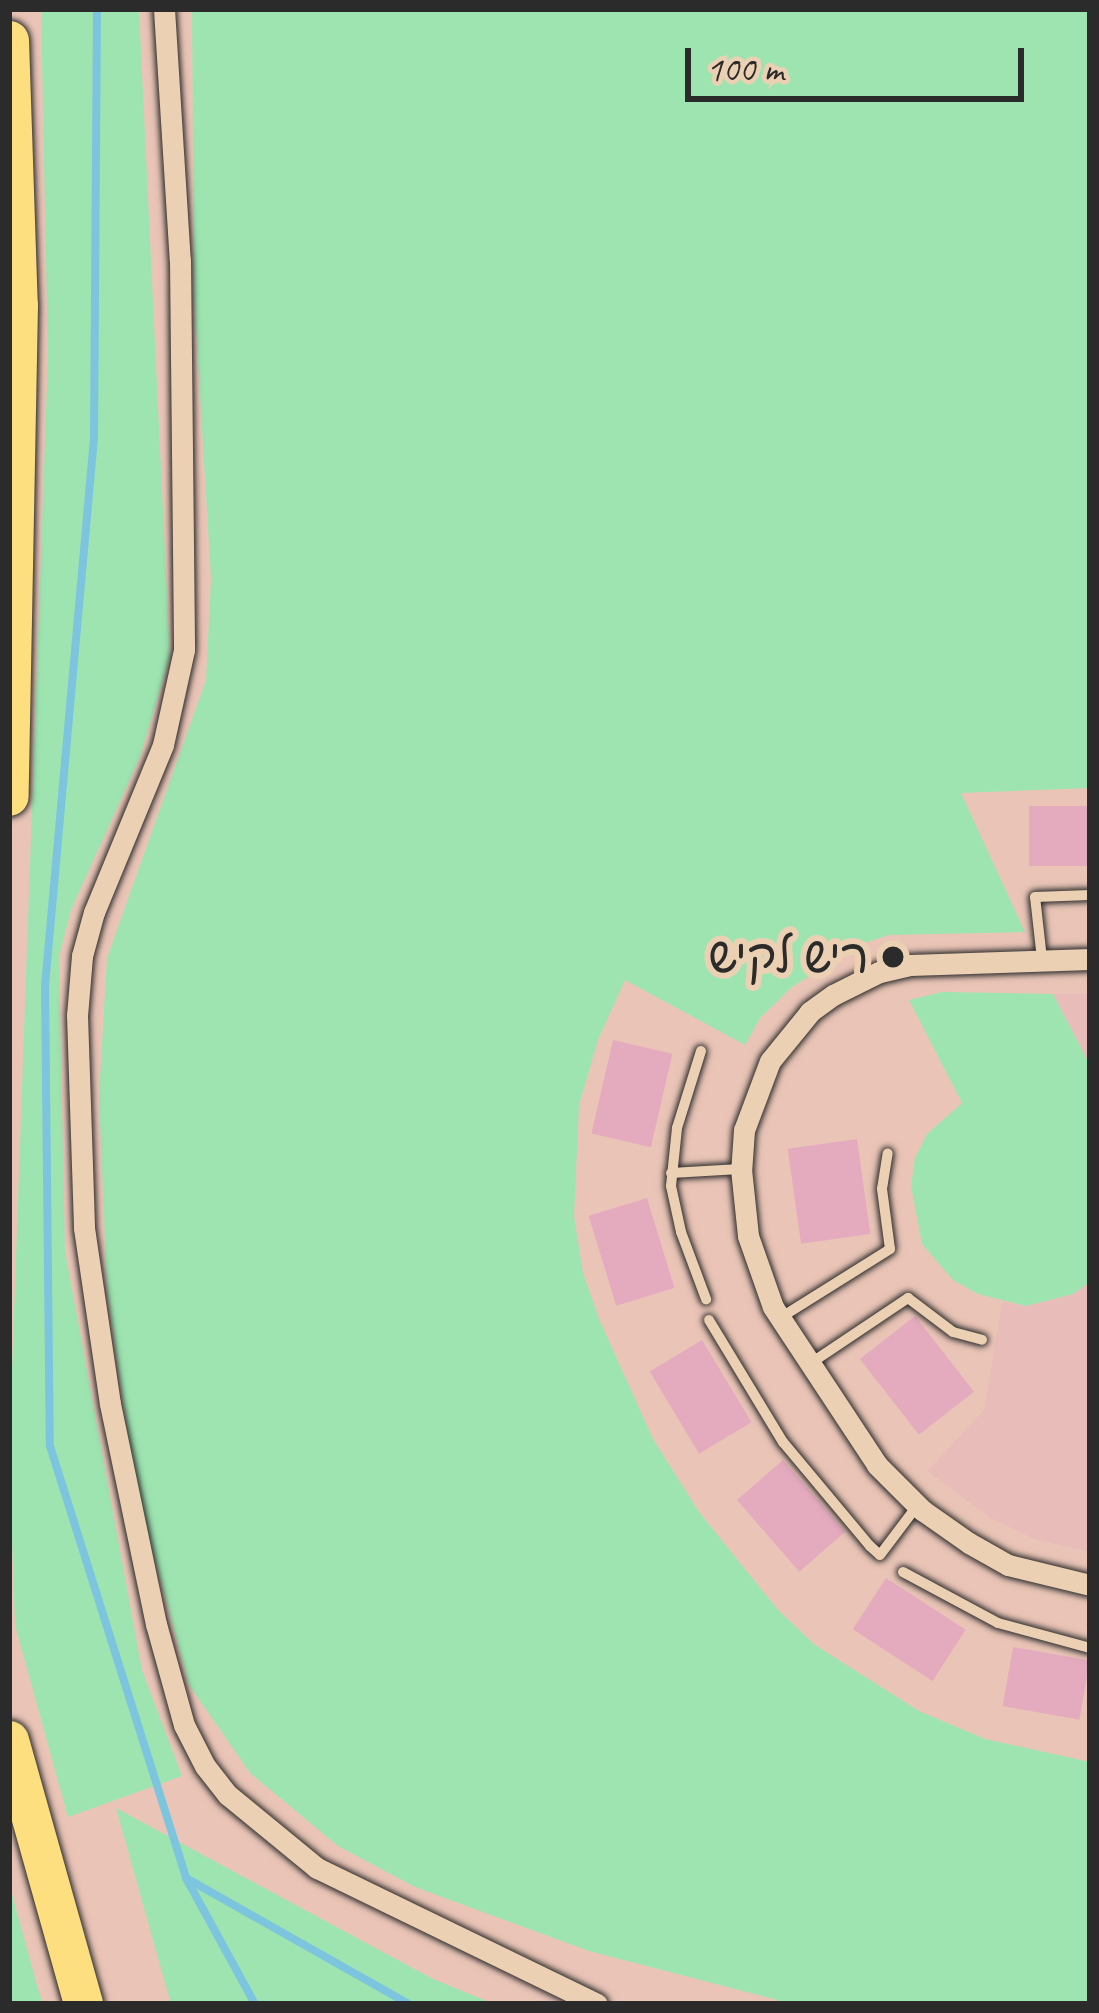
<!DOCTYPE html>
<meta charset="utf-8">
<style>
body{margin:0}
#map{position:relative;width:1099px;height:2013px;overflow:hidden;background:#eac5b7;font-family:Caveat,"Playpen Sans Hebrew",sans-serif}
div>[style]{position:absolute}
.built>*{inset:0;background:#e8bdb9}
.green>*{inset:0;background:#9ee4b1}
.stream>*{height:8px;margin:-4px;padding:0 4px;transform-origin:4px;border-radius:4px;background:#7dc5de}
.building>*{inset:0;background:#e4abbf;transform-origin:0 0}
.roads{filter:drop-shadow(0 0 3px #2b2b2b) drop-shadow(0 0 3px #2b2b2b)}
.lane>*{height:10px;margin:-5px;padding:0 5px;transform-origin:5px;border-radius:5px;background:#ecd0b3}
.street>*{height:21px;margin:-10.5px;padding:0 10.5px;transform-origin:10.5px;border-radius:10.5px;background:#ecd0b3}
.highway>*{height:39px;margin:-19.5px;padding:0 19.5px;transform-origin:19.5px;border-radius:19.5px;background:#fedf80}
.dots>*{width:33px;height:33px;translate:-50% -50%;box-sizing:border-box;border:6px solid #ecd0b3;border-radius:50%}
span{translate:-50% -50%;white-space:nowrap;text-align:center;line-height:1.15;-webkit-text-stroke:12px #ecd0b3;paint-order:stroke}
.poi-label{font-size:48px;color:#2b2b2b}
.right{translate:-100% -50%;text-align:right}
.frame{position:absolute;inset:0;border:12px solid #2b2b2b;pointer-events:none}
.scale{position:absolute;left:685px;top:48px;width:339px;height:54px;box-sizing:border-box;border:6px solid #2b2b2b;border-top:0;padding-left:15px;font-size:36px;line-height:42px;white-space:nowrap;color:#2b2b2b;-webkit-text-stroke:9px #ecd0b3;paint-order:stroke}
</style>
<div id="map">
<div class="built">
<div style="clip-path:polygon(1053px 994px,1090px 994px,1090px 1065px)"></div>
<div style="clip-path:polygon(1090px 1282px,1090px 1552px,1034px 1539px,990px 1518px,927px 1471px,984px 1410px,1002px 1302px,1026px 1306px,1073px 1294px)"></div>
</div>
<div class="green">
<div style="clip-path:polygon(41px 9px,139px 9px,170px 657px,140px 757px,71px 910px,59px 957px,65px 1251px,142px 1670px,182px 1776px,68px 1817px,15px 1625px,9px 1454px,48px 358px)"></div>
<div style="clip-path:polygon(192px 9px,1090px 9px,1090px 788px,961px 793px,1025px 932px,889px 935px,858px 945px,792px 987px,760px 1018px,745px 1045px,625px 980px,598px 1040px,579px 1105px,574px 1217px,583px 1273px,599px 1319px,653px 1439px,699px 1512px,778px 1610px,815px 1645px,919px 1711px,985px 1739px,1090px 1762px,1090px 2004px,793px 2004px,589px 1951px,415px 1887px,338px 1846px,250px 1773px,189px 1685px,136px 1489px,107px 1290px,99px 1096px,107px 958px,206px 680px,211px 579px,194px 294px)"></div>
<div style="clip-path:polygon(942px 992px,1053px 994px,1090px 1065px,1090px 1282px,1073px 1294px,1026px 1306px,978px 1294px,953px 1280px,922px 1244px,911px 1186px,915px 1158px,927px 1134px,962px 1103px,909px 1000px)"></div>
<div style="clip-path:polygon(116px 1808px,433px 1979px,494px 2004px,171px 2004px)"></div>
<div style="clip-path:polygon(9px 1883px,38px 1989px,43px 2004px,9px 2004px)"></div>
</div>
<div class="stream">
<div style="left:97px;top:9px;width:429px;rotate:90.4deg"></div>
<div style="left:94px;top:438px;width:550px;rotate:95.11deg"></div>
<div style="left:45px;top:986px;width:460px;rotate:89.4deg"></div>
<div style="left:50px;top:1446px;width:453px;rotate:72.5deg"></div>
<div style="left:186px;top:1878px;width:144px;rotate:61.3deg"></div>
<div style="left:186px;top:1878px;width:256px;rotate:29.5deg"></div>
</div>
<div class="building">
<div style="left:1090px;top:806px;width:60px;height:61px;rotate:90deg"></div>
<div style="left:613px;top:1040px;width:61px;height:96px;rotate:13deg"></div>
<div style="left:857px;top:1139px;width:96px;height:70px;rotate:82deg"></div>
<div style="left:647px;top:1198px;width:94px;height:61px;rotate:73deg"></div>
<div style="left:915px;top:1316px;width:96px;height:70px;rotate:52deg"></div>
<div style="left:702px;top:1340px;width:96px;height:61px;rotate:59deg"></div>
<div style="left:783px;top:1460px;width:95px;height:61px;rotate:49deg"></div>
<div style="left:886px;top:1578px;width:95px;height:61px;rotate:33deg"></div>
<div style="left:1013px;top:1647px;width:78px;height:60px;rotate:10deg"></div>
</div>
<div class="roads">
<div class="lane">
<div style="left:1042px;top:959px;width:62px;rotate:-96.4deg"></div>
<div style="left:1035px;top:897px;width:55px;rotate:-2.1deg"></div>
<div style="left:701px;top:1051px;width:81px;rotate:107.3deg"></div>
<div style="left:677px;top:1128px;width:58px;rotate:95.9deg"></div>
<div style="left:671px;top:1186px;width:47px;rotate:77.7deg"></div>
<div style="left:681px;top:1232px;width:72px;rotate:69.5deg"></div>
<div style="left:671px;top:1173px;width:69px;rotate:-3.3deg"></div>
<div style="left:780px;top:1318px;width:130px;rotate:-32.1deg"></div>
<div style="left:890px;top:1249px;width:61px;rotate:-97.6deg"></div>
<div style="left:882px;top:1189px;width:36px;rotate:-81deg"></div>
<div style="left:709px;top:1320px;width:143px;rotate:58.8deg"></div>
<div style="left:783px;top:1442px;width:136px;rotate:50.1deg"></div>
<div style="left:870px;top:1546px;width:13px;rotate:42deg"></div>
<div style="left:880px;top:1555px;width:61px;rotate:-52.9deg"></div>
<div style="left:811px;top:1363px;width:117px;rotate:-33.8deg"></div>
<div style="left:908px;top:1298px;width:56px;rotate:37.1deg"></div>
<div style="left:953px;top:1332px;width:30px;rotate:15deg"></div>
<div style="left:903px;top:1572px;width:108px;rotate:28.2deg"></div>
<div style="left:998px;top:1623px;width:95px;rotate:15.2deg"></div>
</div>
<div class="street">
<div style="left:164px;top:9px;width:252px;rotate:86.4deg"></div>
<div style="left:180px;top:260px;width:390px;rotate:89.4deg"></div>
<div style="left:184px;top:650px;width:97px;rotate:102.5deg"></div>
<div style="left:163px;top:745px;width:181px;rotate:112.4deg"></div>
<div style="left:94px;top:912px;width:46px;rotate:105.3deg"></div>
<div style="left:82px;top:956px;width:59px;rotate:94.8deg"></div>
<div style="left:77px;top:1015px;width:213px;rotate:88.1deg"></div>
<div style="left:84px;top:1228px;width:178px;rotate:81.6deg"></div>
<div style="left:110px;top:1404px;width:225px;rotate:78.2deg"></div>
<div style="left:156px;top:1624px;width:105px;rotate:74.5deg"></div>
<div style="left:184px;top:1725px;width:46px;rotate:62.9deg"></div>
<div style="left:205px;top:1766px;width:37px;rotate:52deg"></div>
<div style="left:228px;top:1795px;width:115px;rotate:39.4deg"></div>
<div style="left:317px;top:1868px;width:311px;rotate:25.9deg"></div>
<div style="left:1090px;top:959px;width:180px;rotate:178.1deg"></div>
<div style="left:910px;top:965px;width:32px;rotate:167deg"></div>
<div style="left:879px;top:972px;width:51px;rotate:153.4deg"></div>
<div style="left:833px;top:995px;width:29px;rotate:144deg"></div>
<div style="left:810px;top:1012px;width:63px;rotate:129.2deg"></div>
<div style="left:770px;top:1061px;width:74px;rotate:110.6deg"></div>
<div style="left:744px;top:1130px;width:39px;rotate:94deg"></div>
<div style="left:741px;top:1169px;width:67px;rotate:84deg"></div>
<div style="left:748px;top:1236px;width:75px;rotate:70.6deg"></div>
<div style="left:773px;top:1307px;width:189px;rotate:56.6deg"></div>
<div style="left:877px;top:1465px;width:64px;rotate:45deg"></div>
<div style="left:922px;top:1510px;width:57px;rotate:35.1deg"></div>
<div style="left:969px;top:1543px;width:45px;rotate:29.4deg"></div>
<div style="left:1008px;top:1565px;width:84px;rotate:13.7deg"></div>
</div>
<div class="highway">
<div style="left:9px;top:40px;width:265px;rotate:88.1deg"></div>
<div style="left:18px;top:305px;width:491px;rotate:91.1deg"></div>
<div style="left:9px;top:1740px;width:274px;rotate:74.3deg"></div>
</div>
</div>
<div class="dots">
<div style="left:893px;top:957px;background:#2b2b2b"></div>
</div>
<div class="poi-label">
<span class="right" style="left:869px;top:957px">ריש לקיש</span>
</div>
<div class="frame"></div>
<div class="scale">100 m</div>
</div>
